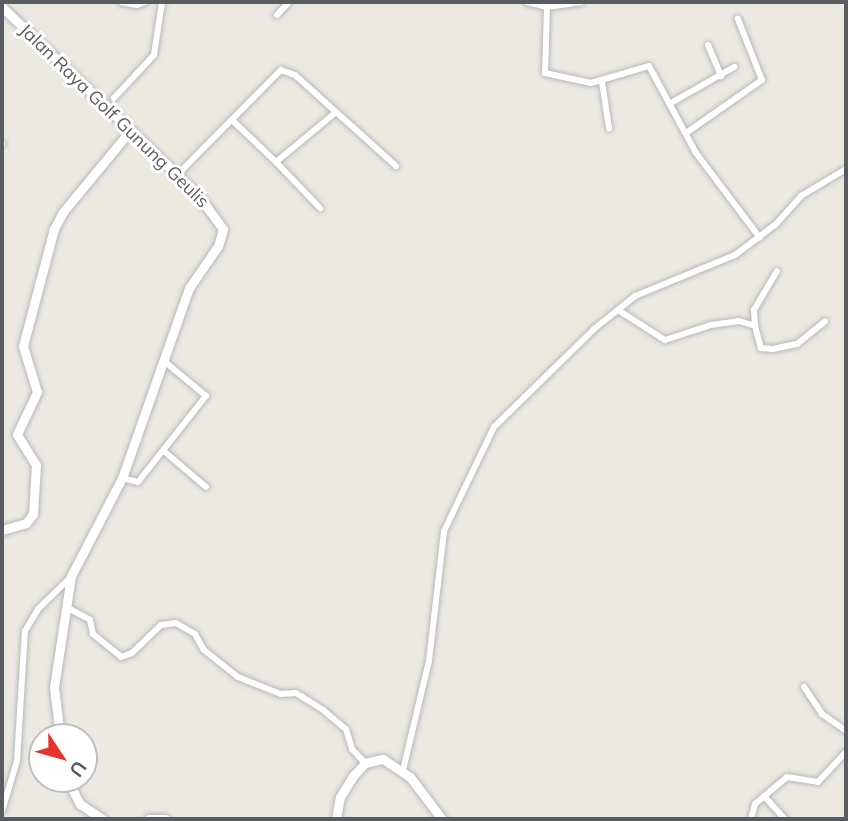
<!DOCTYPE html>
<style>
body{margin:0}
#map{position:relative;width:848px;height:821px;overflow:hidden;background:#ece9e0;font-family:Mulish,sans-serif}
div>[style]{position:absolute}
.roads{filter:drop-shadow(0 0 2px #b6b8bd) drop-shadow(0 0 2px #b6b8bd)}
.street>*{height:6px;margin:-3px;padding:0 3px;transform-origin:3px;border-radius:3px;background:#fff}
.secondary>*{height:9px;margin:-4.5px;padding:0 4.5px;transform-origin:4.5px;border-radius:4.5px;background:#fff}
span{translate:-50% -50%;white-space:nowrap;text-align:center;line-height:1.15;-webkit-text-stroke:6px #fff;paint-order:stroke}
.street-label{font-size:18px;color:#595d61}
.frame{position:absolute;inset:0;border:4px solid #595d61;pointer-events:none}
.north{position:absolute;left:28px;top:723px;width:70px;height:70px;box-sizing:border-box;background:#fff;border:2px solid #bdbec0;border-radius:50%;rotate:126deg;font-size:19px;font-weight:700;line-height:28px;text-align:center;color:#595d61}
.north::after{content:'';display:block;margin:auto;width:24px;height:32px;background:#e5352c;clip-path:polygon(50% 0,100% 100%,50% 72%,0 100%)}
</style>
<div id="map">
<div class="roads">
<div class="street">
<div style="left:121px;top:2px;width:16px;rotate:11deg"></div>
<div style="left:137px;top:5px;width:9px;rotate:-21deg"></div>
<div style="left:527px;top:2px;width:21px;rotate:14deg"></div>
<div style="left:547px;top:7px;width:34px;rotate:-8deg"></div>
<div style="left:547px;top:7px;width:66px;rotate:91.7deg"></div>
<div style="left:545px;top:73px;width:47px;rotate:12.3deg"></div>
<div style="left:591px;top:83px;width:60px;rotate:-16.3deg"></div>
<div style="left:649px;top:66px;width:99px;rotate:61.6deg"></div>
<div style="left:696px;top:153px;width:106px;rotate:53deg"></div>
<div style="left:277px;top:15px;width:18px;rotate:-47deg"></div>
<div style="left:708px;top:45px;width:34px;rotate:67deg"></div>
<div style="left:602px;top:82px;width:47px;rotate:81.3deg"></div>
<div style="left:114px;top:98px;width:59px;rotate:-47.1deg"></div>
<div style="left:154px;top:55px;width:54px;rotate:-81.4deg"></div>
<div style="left:671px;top:103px;width:73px;rotate:-29.7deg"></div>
<div style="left:232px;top:120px;width:61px;rotate:43.7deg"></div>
<div style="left:276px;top:162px;width:77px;rotate:-39.7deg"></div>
<div style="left:686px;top:133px;width:93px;rotate:-34.9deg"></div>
<div style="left:762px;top:80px;width:66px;rotate:-111.5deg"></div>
<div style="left:2px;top:143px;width:1px;rotate:90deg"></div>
<div style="left:276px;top:162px;width:64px;rotate:46.3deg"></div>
<div style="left:177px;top:175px;width:148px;rotate:-45.3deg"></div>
<div style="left:281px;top:70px;width:15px;rotate:20deg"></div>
<div style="left:295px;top:75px;width:136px;rotate:42deg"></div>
<div style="left:618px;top:310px;width:56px;rotate:32.6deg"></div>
<div style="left:665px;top:340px;width:48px;rotate:-18.1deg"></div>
<div style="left:711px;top:325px;width:28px;rotate:-8deg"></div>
<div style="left:739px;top:321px;width:17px;rotate:17deg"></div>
<div style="left:755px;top:326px;width:23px;rotate:75deg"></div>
<div style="left:761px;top:348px;width:12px;rotate:5deg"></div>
<div style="left:773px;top:349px;width:25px;rotate:-12deg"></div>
<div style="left:797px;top:344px;width:36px;rotate:-39deg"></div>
<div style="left:755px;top:326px;width:16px;rotate:-94deg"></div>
<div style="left:754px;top:310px;width:45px;rotate:-59.5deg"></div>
<div style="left:165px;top:452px;width:54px;rotate:40.5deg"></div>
<div style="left:122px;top:478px;width:16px;rotate:14deg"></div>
<div style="left:138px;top:482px;width:110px;rotate:-51.7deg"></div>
<div style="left:206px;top:396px;width:55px;rotate:-140.2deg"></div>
<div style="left:66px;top:607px;width:27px;rotate:28deg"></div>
<div style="left:90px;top:620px;width:14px;rotate:78deg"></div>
<div style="left:93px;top:634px;width:36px;rotate:39deg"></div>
<div style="left:121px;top:657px;width:12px;rotate:-20deg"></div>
<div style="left:132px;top:653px;width:40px;rotate:-44deg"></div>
<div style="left:161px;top:625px;width:15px;rotate:-8deg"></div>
<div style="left:176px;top:623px;width:22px;rotate:30deg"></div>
<div style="left:195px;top:634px;width:18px;rotate:61deg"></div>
<div style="left:204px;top:650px;width:43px;rotate:38.5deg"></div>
<div style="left:238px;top:677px;width:46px;rotate:21.6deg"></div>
<div style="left:281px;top:694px;width:15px;rotate:-4deg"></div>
<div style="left:296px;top:693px;width:32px;rotate:32deg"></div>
<div style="left:323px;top:710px;width:30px;rotate:40deg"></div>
<div style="left:346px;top:729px;width:21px;rotate:73deg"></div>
<div style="left:352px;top:749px;width:19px;rotate:47deg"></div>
<div style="left:804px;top:687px;width:32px;rotate:56deg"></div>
<div style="left:822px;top:714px;width:29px;rotate:35deg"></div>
<div style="left:403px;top:770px;width:112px;rotate:-76.6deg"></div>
<div style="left:429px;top:661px;width:131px;rotate:-83.4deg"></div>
<div style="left:444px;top:531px;width:115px;rotate:-64.3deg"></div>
<div style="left:494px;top:427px;width:140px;rotate:-44.4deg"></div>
<div style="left:594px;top:329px;width:53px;rotate:-38.8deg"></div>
<div style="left:635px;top:296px;width:108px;rotate:-22.3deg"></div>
<div style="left:735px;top:255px;width:51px;rotate:-37.1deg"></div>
<div style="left:776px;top:224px;width:38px;rotate:-48deg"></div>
<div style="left:801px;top:196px;width:52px;rotate:-31deg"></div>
<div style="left:764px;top:796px;width:31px;rotate:48deg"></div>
<div style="left:2px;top:811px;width:52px;rotate:-73.3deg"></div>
<div style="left:17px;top:761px;width:130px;rotate:-86.5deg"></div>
<div style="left:25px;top:631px;width:26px;rotate:-59deg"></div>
<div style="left:38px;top:609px;width:45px;rotate:-44.1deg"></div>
<div style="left:751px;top:819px;width:16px;rotate:-75deg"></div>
<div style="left:755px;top:804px;width:42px;rotate:-40.2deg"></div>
<div style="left:787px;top:777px;width:31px;rotate:9deg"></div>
<div style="left:818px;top:782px;width:41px;rotate:-47deg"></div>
</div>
<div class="secondary">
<div style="left:2px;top:7px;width:272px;rotate:43.8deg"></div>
<div style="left:198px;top:195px;width:42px;rotate:53.7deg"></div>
<div style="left:223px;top:229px;width:18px;rotate:106deg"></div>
<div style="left:218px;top:246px;width:51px;rotate:124.6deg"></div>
<div style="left:189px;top:288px;width:201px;rotate:109.4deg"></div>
<div style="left:122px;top:478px;width:110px;rotate:117.5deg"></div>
<div style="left:71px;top:576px;width:112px;rotate:98.7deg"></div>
<div style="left:54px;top:687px;width:50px;rotate:83.2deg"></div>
<div style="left:2px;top:530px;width:25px;rotate:-16deg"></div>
<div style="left:26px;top:523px;width:11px;rotate:-52deg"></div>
<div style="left:33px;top:514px;width:49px;rotate:-86.5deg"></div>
<div style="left:36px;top:465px;width:36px;rotate:-122deg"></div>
<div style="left:17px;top:434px;width:47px;rotate:-64.5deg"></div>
<div style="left:37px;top:392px;width:48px;rotate:-106.9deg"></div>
<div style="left:23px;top:346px;width:121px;rotate:-75.2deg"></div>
<div style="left:54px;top:229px;width:19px;rotate:-62deg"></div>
<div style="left:63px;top:212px;width:104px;rotate:-50.5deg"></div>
<div style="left:67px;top:779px;width:28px;rotate:63deg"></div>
<div style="left:80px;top:804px;width:27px;rotate:34deg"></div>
<div style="left:149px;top:819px;width:16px"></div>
<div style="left:336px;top:819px;width:22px;rotate:-80deg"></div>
<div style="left:340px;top:797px;width:26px;rotate:-58deg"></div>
<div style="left:354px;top:775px;width:16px;rotate:-47deg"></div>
<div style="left:365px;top:763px;width:18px;rotate:-13deg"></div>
<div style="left:383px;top:759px;width:32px;rotate:34deg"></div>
<div style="left:410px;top:777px;width:53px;rotate:52.7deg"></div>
</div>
</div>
<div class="street-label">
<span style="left:114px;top:116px;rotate:44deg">Jalan Raya Golf Gunung Geulis</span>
</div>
<div class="frame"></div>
<div class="north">U</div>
</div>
